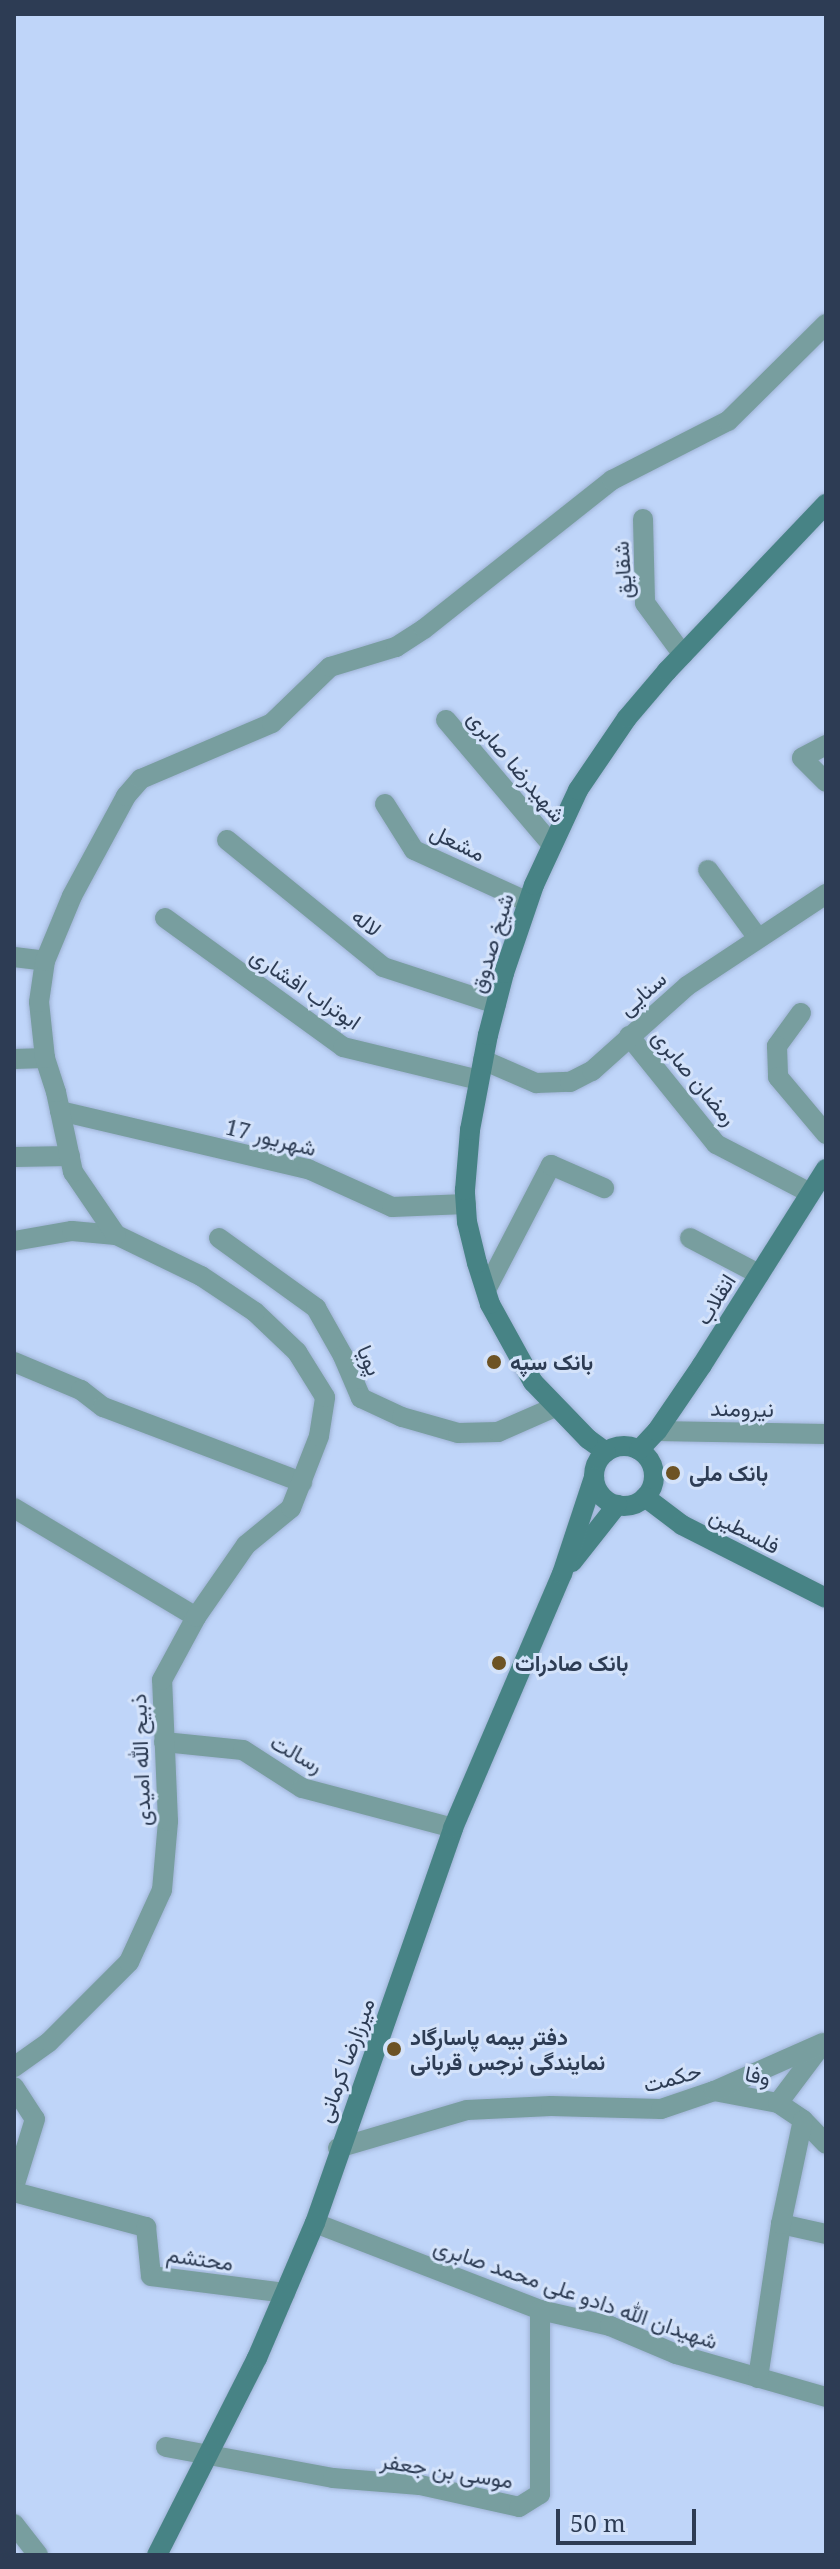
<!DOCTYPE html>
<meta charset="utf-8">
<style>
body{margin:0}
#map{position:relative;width:840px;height:2569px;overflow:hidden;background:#bfd5f9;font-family:"Noto Serif",Vazirmatn,serif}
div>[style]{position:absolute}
.roads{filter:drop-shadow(0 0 2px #9fb3d5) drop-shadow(0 0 2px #9fb3d5)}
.minor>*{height:20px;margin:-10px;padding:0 10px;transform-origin:10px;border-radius:10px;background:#789e9f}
.secondary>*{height:20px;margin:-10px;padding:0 10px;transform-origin:10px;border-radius:10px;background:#478385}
.secondary>.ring{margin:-10px;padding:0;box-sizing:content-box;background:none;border:20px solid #478385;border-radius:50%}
.dots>*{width:22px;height:22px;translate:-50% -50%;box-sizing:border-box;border:4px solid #d3e2fa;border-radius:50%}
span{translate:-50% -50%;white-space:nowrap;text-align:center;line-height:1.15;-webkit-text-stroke:6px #d3e2fa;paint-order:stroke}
.street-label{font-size:22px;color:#2d3c54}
.poi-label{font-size:22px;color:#2d3c54;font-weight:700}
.left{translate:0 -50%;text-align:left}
.frame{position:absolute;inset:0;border:16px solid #2d3c54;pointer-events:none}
.scale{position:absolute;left:556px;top:2509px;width:140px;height:36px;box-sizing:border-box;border:4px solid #2d3c54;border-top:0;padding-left:10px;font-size:24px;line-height:28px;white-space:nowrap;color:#2d3c54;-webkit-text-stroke:6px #d3e2fa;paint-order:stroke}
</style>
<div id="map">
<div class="roads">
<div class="minor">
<div style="left:643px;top:519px;width:84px;rotate:88.6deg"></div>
<div style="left:645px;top:603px;width:64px;rotate:53.8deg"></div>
<div style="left:446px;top:720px;width:162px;rotate:49.7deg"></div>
<div style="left:826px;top:745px;width:27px;rotate:152deg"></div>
<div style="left:802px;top:758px;width:34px;rotate:45deg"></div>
<div style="left:385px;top:804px;width:54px;rotate:57.8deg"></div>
<div style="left:414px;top:850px;width:125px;rotate:24.5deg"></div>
<div style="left:227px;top:840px;width:201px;rotate:39.1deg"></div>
<div style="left:383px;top:967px;width:119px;rotate:18.1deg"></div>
<div style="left:708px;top:870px;width:84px;rotate:53.7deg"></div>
<div style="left:165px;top:918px;width:220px;rotate:35.9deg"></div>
<div style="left:343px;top:1047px;width:140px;rotate:13.6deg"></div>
<div style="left:14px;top:957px;width:31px;rotate:7deg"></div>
<div style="left:801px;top:1013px;width:41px;rotate:126deg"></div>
<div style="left:777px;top:1046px;width:31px;rotate:88deg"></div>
<div style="left:778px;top:1077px;width:75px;rotate:49.9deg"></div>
<div style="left:629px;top:1036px;width:139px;rotate:51.1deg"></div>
<div style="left:716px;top:1144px;width:106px;rotate:27.5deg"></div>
<div style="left:14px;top:1059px;width:31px;rotate:-2deg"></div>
<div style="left:483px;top:1060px;width:58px;rotate:23.5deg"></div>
<div style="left:536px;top:1083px;width:34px;rotate:-2deg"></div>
<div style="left:570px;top:1082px;width:25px;rotate:-27deg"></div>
<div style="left:592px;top:1071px;width:127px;rotate:-41.8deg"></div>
<div style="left:687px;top:986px;width:167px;rotate:-33.5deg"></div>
<div style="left:60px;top:1111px;width:255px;rotate:13.2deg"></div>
<div style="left:308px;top:1169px;width:92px;rotate:24.3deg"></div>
<div style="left:392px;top:1207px;width:74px;rotate:-2.3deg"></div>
<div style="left:14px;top:1157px;width:56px;rotate:-1deg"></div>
<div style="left:219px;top:1238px;width:120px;rotate:35.8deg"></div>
<div style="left:316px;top:1308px;width:55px;rotate:60.6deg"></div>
<div style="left:343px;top:1356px;width:46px;rotate:66.8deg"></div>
<div style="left:361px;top:1398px;width:45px;rotate:24.9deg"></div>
<div style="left:402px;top:1417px;width:58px;rotate:15.9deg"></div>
<div style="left:458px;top:1433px;width:40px;rotate:-1.4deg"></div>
<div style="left:498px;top:1432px;width:62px;rotate:-23.7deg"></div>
<div style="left:690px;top:1238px;width:78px;rotate:27.6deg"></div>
<div style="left:14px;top:1241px;width:59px;rotate:-9.8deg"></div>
<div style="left:72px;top:1231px;width:44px;rotate:5.2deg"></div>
<div style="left:486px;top:1290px;width:141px;rotate:-62.5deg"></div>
<div style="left:551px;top:1165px;width:58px;rotate:23.5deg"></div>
<div style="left:14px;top:1362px;width:73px;rotate:22.7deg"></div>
<div style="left:81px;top:1390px;width:28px;rotate:38deg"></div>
<div style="left:103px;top:1407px;width:213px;rotate:20.7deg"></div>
<div style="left:657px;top:1431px;width:169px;rotate:1deg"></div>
<div style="left:14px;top:1508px;width:212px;rotate:30.9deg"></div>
<div style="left:164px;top:1742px;width:79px;rotate:5.8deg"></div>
<div style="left:243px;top:1750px;width:70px;rotate:32.8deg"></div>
<div style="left:302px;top:1788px;width:156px;rotate:14.8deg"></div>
<div style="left:14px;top:2067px;width:43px;rotate:-35.5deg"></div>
<div style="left:49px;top:2042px;width:113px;rotate:-45deg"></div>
<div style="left:129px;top:1962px;width:79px;rotate:-65.4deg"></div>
<div style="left:162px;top:1890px;width:69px;rotate:-85deg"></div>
<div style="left:168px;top:1821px;width:141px;rotate:-92.4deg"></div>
<div style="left:162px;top:1680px;width:72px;rotate:-61.6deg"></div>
<div style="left:196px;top:1617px;width:88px;rotate:-55.2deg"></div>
<div style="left:246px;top:1545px;width:58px;rotate:-39.4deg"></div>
<div style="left:291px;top:1508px;width:77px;rotate:-68.7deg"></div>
<div style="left:319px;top:1436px;width:39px;rotate:-81deg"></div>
<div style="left:325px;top:1397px;width:53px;rotate:-121.9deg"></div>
<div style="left:297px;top:1352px;width:58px;rotate:-136.4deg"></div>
<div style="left:255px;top:1312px;width:65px;rotate:-146.3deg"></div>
<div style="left:201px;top:1276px;width:94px;rotate:-154.2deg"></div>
<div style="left:116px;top:1235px;width:76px;rotate:-124.3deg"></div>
<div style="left:73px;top:1172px;width:82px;rotate:-102deg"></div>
<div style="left:56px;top:1092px;width:36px;rotate:-108deg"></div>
<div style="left:45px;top:1058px;width:56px;rotate:-96.1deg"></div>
<div style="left:39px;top:1002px;width:41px;rotate:-81.7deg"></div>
<div style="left:45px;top:961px;width:70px;rotate:-67.4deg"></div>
<div style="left:72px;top:896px;width:114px;rotate:-61.6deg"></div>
<div style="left:126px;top:796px;width:23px;rotate:-49deg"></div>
<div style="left:141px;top:779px;width:142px;rotate:-23.1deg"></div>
<div style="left:272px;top:723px;width:81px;rotate:-44deg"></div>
<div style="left:330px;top:667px;width:69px;rotate:-16.9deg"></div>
<div style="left:396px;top:647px;width:33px;rotate:-33deg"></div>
<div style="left:424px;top:629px;width:240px;rotate:-38.4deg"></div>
<div style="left:612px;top:480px;width:130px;rotate:-27deg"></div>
<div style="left:728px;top:421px;width:138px;rotate:-44.7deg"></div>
<div style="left:14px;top:2087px;width:38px;rotate:57deg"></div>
<div style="left:35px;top:2119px;width:71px;rotate:107.2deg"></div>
<div style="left:714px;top:2091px;width:65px;rotate:10.6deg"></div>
<div style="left:778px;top:2103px;width:30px;rotate:34deg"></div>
<div style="left:803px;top:2120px;width:33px;rotate:46deg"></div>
<div style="left:778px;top:2103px;width:71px;rotate:-53deg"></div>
<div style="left:338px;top:2148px;width:134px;rotate:-16.4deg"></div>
<div style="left:467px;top:2110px;width:84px;rotate:-2.7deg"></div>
<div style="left:551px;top:2106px;width:110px;rotate:1.6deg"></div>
<div style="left:661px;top:2109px;width:56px;rotate:-18.8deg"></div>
<div style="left:714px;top:2091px;width:119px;rotate:-23.8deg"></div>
<div style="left:14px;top:2192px;width:137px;rotate:14.9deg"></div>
<div style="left:146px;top:2227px;width:49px;rotate:84.2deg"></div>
<div style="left:151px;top:2276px;width:135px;rotate:7.2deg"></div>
<div style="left:315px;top:2223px;width:241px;rotate:21.1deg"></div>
<div style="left:540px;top:2310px;width:72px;rotate:12.9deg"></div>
<div style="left:610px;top:2326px;width:72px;rotate:23deg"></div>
<div style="left:676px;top:2354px;width:156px;rotate:16deg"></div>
<div style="left:781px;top:2224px;width:46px;rotate:12.5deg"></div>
<div style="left:758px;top:2378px;width:156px;rotate:-81.5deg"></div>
<div style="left:781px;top:2224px;width:106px;rotate:-78.1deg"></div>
<div style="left:166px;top:2447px;width:170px;rotate:10.5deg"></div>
<div style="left:333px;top:2478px;width:87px;rotate:4.6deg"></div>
<div style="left:420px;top:2485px;width:101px;rotate:12.5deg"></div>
<div style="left:519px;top:2507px;width:25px;rotate:-32deg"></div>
<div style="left:540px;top:2494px;width:184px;rotate:-90deg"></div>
<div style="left:14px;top:2524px;width:39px;rotate:52deg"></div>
</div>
<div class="secondary">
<div class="ring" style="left:594px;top:1446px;width:40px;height:40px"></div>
<div style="left:639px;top:1450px;width:26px;rotate:-47deg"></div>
<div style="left:657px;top:1431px;width:80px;rotate:-55.7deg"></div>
<div style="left:702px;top:1365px;width:232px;rotate:-57.7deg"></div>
<div style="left:606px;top:1452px;width:22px;rotate:-144deg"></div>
<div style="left:588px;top:1439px;width:79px;rotate:-134deg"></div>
<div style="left:533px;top:1382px;width:89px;rotate:-118.9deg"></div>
<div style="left:490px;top:1304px;width:43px;rotate:-107.6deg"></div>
<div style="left:477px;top:1263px;width:42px;rotate:-103.7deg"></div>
<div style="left:467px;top:1222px;width:32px;rotate:-94deg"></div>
<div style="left:465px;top:1190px;width:60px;rotate:-85.2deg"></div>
<div style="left:470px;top:1130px;width:97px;rotate:-79.3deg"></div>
<div style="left:488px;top:1035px;width:64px;rotate:-75.5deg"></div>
<div style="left:504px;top:973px;width:93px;rotate:-71.2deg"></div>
<div style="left:534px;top:885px;width:105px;rotate:-65.1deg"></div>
<div style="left:578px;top:790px;width:87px;rotate:-55.8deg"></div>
<div style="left:627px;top:718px;width:62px;rotate:-49.6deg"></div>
<div style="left:667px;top:671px;width:231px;rotate:-46.4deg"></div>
<div style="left:645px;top:1497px;width:46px;rotate:37.1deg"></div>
<div style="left:682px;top:1525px;width:161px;rotate:26.9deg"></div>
<div style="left:572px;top:1562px;width:73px;rotate:-51.7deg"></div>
<div style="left:157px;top:2555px;width:221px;rotate:-63.1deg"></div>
<div style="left:257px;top:2358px;width:147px;rotate:-66.8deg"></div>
<div style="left:315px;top:2223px;width:418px;rotate:-70.7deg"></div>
<div style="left:453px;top:1828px;width:276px;rotate:-66.8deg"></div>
<div style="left:562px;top:1574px;width:102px;rotate:-71.7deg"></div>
</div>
</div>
<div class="dots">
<div style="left:494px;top:1362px;background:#6d5324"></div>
<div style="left:673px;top:1473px;background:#6d5324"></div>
<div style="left:499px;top:1663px;background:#6d5324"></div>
<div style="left:394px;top:2049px;background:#6d5324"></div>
</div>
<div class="street-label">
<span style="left:622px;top:570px;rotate:-94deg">شقایق</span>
<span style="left:517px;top:766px;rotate:50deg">شهیدرضا صابری</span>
<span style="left:458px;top:842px;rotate:26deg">مشعل</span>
<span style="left:367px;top:922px;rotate:39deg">لاله</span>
<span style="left:491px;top:943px;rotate:-73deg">شیخ صدوق</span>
<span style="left:306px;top:988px;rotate:34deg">ابوتراب افشاری</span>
<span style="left:642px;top:993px;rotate:-41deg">سنایی</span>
<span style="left:695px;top:1077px;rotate:50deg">رمضان صابری</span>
<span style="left:271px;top:1137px;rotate:14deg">17 شهریور</span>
<span style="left:715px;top:1299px;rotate:-58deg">انقلاب</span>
<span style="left:370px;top:1360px;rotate:66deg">پویا</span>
<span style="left:742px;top:1408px;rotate:1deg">نیرومند</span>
<span style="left:745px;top:1530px;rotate:27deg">فلسطین</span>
<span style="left:297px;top:1753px;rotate:29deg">رسالت</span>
<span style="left:140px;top:1760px;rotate:-92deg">ذبیح الله امیدی</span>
<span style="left:345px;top:2060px;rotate:-70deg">میرزارضا کرمانی</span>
<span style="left:758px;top:2075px;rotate:11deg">وفا</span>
<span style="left:672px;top:2077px;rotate:-15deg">حکمت</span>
<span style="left:200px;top:2258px;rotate:8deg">محتشم</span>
<span style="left:576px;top:2293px;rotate:19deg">شهیدان الله دادو علی محمد صابری</span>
<span style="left:447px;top:2470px;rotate:9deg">موسی بن جعفر</span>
</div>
<div class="poi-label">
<span class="left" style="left:510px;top:1362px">بانک سپه</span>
<span class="left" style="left:689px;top:1473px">بانک ملی</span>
<span class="left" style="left:515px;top:1663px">بانک صادرات</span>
<span class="left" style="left:410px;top:2049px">دفتر بیمه پاسارگاد<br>نمایندگی نرجس قربانی</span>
</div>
<div class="frame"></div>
<div class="scale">50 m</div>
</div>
